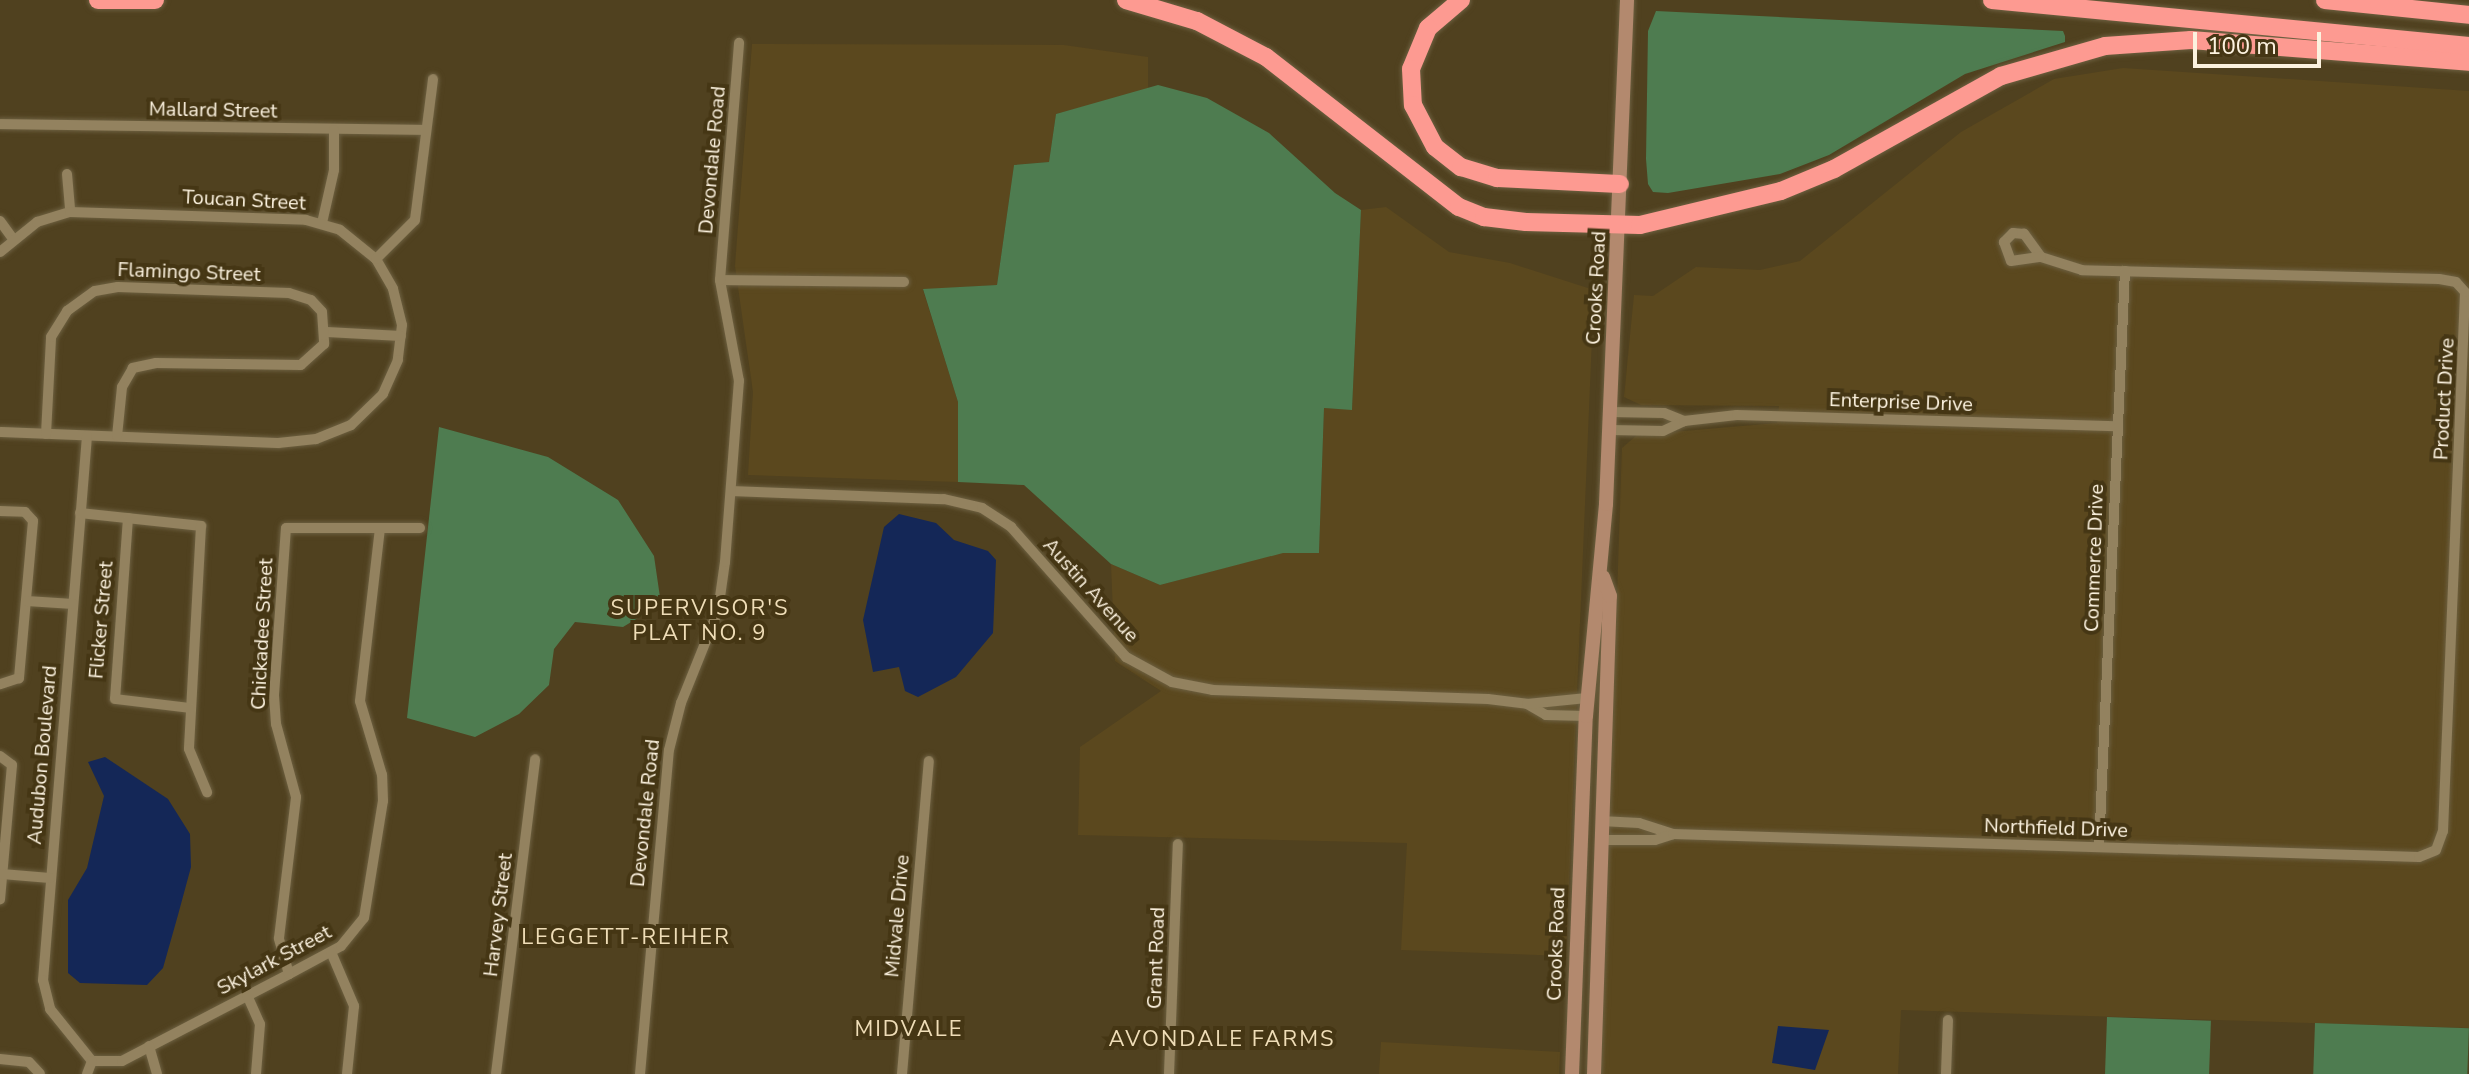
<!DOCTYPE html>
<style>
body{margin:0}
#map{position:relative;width:2469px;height:1074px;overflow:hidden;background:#50411f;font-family:"Nunito Sans",sans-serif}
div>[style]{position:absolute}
.built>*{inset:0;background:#5b481e}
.green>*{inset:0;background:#4e7c50;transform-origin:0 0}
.water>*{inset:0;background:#142757}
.roads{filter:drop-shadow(0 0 2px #6d6041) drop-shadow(0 0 2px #6d6041)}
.street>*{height:10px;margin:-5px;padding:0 5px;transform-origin:5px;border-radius:5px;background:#93825f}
.secondary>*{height:14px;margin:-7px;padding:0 7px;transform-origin:7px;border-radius:7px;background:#b3896e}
.highway>*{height:18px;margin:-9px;padding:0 9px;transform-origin:9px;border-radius:9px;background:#fd9a91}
span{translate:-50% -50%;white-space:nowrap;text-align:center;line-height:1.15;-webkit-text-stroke:8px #453614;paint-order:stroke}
.street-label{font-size:20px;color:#fcf2df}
.neighbourhood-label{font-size:22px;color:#efddb7;letter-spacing:2px}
.scale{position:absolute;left:2193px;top:32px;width:128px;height:36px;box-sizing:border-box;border:4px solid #fcf2df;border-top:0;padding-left:10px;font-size:24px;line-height:28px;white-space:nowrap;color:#fcf2df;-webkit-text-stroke:6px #453614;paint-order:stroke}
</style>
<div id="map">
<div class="built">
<div style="clip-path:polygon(752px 44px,1064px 45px,1148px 57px,1148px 90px,1056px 114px,1049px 162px,1014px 165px,997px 285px,923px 290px,958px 402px,958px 482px,748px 475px,753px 392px,735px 266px)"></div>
<div style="clip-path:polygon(2123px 68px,2469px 91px,2469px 1028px,1901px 1010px,1898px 1074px,1601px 1074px,1622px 448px,1637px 435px,1777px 423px,1779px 406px,1641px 405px,1624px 397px,1634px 295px,1653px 296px,1696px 267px,1760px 270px,1800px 261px,1961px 132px,2054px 79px)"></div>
<div style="clip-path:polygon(1386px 207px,1449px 252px,1510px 263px,1594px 290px,1566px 956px,1401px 950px,1407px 843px,1078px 835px,1080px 747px,1161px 691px,1115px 661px,1111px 564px,1160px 585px,1283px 552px,1319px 552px,1324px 408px,1352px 409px,1361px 210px)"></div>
<div style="clip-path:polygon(1381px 1042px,1560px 1052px,1559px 1074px,1379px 1074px)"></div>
</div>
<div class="green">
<div style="clip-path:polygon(1656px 11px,2063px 31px,2065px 36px,2065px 42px,1965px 74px,1829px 155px,1780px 174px,1668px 193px,1653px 192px,1648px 184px,1646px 159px,1648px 31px)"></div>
<div style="clip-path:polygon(1158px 85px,1207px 98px,1269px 133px,1335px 193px,1361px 210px,1352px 410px,1324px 408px,1319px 553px,1283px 553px,1160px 585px,1111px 564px,1024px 485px,958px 482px,958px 402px,923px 289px,997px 285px,1014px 165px,1049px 162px,1056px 114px)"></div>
<div style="clip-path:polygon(439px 427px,548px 457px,618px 500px,654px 556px,661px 604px,623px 627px,575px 622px,554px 649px,549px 685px,519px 714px,475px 737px,407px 718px)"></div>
<div style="left:2107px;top:1017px;width:104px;height:57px;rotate:2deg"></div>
<div style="left:2315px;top:1023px;width:154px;height:51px;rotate:2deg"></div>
</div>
<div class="water">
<div style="clip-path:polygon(899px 514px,936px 523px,954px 540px,988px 551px,996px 560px,993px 633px,956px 677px,918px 697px,905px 691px,899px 667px,873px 672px,863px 620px,884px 527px)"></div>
<div style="clip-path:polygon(105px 757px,168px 799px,190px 834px,191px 867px,178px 915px,163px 968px,147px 985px,80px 983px,68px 973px,68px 900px,87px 868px,104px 796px,88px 762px)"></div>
<div style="clip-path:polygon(1778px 1026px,1829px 1030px,1815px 1070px,1772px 1063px)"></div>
</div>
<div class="roads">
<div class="street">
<div style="left:0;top:124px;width:426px;rotate:0.8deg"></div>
<div style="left:67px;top:174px;width:38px;rotate:85deg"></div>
<div style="left:0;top:221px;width:22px;rotate:54deg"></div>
<div style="left:322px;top:223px;width:54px;rotate:-77.2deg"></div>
<div style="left:334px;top:170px;width:40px;rotate:-90deg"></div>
<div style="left:0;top:252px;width:48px;rotate:-39deg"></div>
<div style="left:37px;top:222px;width:34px;rotate:-17deg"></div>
<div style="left:70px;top:212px;width:236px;rotate:1.9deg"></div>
<div style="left:306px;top:220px;width:35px;rotate:16deg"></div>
<div style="left:340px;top:230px;width:46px;rotate:38.9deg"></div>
<div style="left:376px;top:259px;width:34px;rotate:60deg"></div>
<div style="left:393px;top:289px;width:37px;rotate:76deg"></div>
<div style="left:402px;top:325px;width:35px;rotate:97deg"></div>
<div style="left:398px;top:360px;width:37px;rotate:114deg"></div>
<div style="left:383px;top:394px;width:45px;rotate:135.9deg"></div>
<div style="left:351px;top:425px;width:38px;rotate:158deg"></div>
<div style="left:316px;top:439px;width:38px;rotate:174deg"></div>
<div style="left:278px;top:443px;width:278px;rotate:-177.7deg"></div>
<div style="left:376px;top:259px;width:55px;rotate:-45deg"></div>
<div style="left:415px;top:220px;width:142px;rotate:-82.7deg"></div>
<div style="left:720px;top:280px;width:184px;rotate:0.6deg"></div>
<div style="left:327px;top:332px;width:74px;rotate:3.1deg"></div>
<div style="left:1611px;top:412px;width:53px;rotate:1.1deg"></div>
<div style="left:1664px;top:413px;width:22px;rotate:22deg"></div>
<div style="left:1610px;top:430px;width:53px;rotate:1.1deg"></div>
<div style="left:1663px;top:431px;width:23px;rotate:-25deg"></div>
<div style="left:1684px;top:421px;width:53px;rotate:-6.5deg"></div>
<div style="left:1737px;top:415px;width:380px;rotate:1.7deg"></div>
<div style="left:46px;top:434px;width:97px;rotate:-87deg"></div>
<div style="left:51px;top:337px;width:31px;rotate:-58deg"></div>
<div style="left:67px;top:311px;width:34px;rotate:-36deg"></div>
<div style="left:95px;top:291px;width:23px;rotate:-10deg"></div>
<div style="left:118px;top:287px;width:171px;rotate:2deg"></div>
<div style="left:289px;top:293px;width:23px;rotate:18deg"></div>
<div style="left:311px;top:300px;width:16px;rotate:47deg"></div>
<div style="left:322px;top:312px;width:32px;rotate:86deg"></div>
<div style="left:324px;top:344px;width:31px;rotate:138deg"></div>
<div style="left:301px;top:365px;width:145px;rotate:-179.2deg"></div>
<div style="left:156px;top:363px;width:24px;rotate:168deg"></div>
<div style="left:133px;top:368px;width:22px;rotate:120deg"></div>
<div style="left:122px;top:387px;width:49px;rotate:95.8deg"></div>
<div style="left:87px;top:436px;width:546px;rotate:94.62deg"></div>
<div style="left:43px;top:980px;width:30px;rotate:76deg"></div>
<div style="left:50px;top:1009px;width:67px;rotate:51.1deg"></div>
<div style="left:92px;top:1061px;width:30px"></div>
<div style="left:122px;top:1061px;width:188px;rotate:-27.5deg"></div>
<div style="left:289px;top:974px;width:59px;rotate:-28.3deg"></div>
<div style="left:341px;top:946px;width:36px;rotate:-51deg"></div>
<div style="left:364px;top:918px;width:119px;rotate:-80.8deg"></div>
<div style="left:383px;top:801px;width:26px;rotate:-92deg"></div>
<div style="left:382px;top:775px;width:77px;rotate:-106.6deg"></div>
<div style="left:360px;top:701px;width:173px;rotate:-83.4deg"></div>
<div style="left:731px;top:491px;width:213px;rotate:2.2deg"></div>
<div style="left:944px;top:499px;width:39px;rotate:13deg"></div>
<div style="left:982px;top:508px;width:35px;rotate:33deg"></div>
<div style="left:1011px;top:527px;width:174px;rotate:48.5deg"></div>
<div style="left:1126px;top:657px;width:52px;rotate:28.5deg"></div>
<div style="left:1172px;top:682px;width:42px;rotate:11deg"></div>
<div style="left:1213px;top:690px;width:275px;rotate:1.9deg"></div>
<div style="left:1488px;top:699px;width:39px;rotate:7deg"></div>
<div style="left:1527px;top:704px;width:22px;rotate:30deg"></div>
<div style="left:1546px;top:715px;width:40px;rotate:1.4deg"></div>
<div style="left:0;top:511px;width:25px;rotate:2deg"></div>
<div style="left:25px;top:512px;width:12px;rotate:48deg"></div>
<div style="left:33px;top:521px;width:158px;rotate:95.1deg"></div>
<div style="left:19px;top:678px;width:20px;rotate:162deg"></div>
<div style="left:80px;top:513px;width:122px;rotate:6.1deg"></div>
<div style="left:201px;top:526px;width:223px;rotate:93.1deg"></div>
<div style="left:189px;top:749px;width:47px;rotate:67.3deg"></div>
<div style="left:128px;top:518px;width:181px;rotate:94.1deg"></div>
<div style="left:115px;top:699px;width:76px;rotate:6.8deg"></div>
<div style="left:27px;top:601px;width:46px;rotate:3.7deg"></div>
<div style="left:1527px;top:704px;width:60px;rotate:-5.7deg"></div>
<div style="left:0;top:756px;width:15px;rotate:37deg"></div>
<div style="left:12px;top:765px;width:135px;rotate:95.1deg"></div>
<div style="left:1601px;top:821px;width:38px;rotate:3deg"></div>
<div style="left:1639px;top:823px;width:36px;rotate:18deg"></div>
<div style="left:1601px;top:840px;width:54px"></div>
<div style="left:1655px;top:840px;width:19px;rotate:-18deg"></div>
<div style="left:1673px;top:834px;width:746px;rotate:1.77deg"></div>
<div style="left:2419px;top:857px;width:18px;rotate:-22deg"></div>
<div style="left:2436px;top:850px;width:20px;rotate:-70deg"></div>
<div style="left:2443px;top:831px;width:539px;rotate:-87.66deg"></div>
<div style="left:2465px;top:292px;width:13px;rotate:-132deg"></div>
<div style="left:2456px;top:282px;width:17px;rotate:-170deg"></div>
<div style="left:2439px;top:279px;width:357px;rotate:-178.6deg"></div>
<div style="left:2082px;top:270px;width:43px;rotate:-162.4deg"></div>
<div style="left:2041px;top:257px;width:29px;rotate:-126deg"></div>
<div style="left:2024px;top:234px;width:11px;rotate:-175deg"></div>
<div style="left:2013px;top:233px;width:13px;rotate:135deg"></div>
<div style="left:2004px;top:242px;width:20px;rotate:70deg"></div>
<div style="left:2011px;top:261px;width:30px;rotate:-8deg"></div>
<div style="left:2099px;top:847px;width:577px;rotate:-87.42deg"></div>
<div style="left:2px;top:874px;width:48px;rotate:4.8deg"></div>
<div style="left:331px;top:952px;width:59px;rotate:66.9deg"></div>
<div style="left:354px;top:1006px;width:68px;rotate:95.9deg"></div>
<div style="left:289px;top:974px;width:37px;rotate:-106deg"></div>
<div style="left:279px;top:938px;width:142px;rotate:-83.1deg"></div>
<div style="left:296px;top:797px;width:76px;rotate:-105.3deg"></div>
<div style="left:276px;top:724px;width:29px;rotate:-94deg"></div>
<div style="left:274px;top:695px;width:167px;rotate:-85.9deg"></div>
<div style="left:286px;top:528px;width:134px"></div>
<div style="left:247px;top:995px;width:32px;rotate:66deg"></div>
<div style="left:260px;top:1024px;width:50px;rotate:94.6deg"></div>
<div style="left:149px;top:1046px;width:29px;rotate:74deg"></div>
<div style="left:0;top:1059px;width:29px;rotate:6deg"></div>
<div style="left:29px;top:1062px;width:16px;rotate:47deg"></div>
<div style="left:87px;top:1074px;width:14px;rotate:-69deg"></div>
<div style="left:496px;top:1074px;width:317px;rotate:-82.9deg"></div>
<div style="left:640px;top:1074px;width:325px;rotate:-84.9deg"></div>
<div style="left:669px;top:750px;width:49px;rotate:-75.7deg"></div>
<div style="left:681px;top:703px;width:99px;rotate:-68.1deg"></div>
<div style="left:718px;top:611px;width:49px;rotate:-81.9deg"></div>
<div style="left:725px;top:562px;width:182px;rotate:-85.6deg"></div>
<div style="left:739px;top:381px;width:103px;rotate:-100.7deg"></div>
<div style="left:720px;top:280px;width:238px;rotate:-85.4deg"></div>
<div style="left:902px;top:1074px;width:314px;rotate:-85.1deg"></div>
<div style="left:1169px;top:1074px;width:230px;rotate:-87.8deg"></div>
<div style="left:1946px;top:1074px;width:54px;rotate:-87.9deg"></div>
</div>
<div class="secondary">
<div style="left:1572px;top:1074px;width:358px;rotate:-87.8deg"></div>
<div style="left:1586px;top:716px;width:213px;rotate:-84.6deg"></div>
<div style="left:1606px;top:504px;width:504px;rotate:-87.61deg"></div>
<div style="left:1594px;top:1074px;width:478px;rotate:-88.1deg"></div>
<div style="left:1610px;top:596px;width:20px;rotate:-110deg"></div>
</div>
<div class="highway">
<div style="left:98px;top:0;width:57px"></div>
<div style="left:1126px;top:0;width:74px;rotate:16.5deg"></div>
<div style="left:1197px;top:21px;width:78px;rotate:27.6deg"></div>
<div style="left:1266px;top:57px;width:244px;rotate:37.9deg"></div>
<div style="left:1459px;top:207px;width:27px;rotate:22deg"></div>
<div style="left:1484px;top:217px;width:42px;rotate:6.8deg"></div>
<div style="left:1526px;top:222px;width:114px;rotate:1.5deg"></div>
<div style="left:1640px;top:225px;width:145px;rotate:-13.6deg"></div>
<div style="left:1781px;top:191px;width:57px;rotate:-22.5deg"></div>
<div style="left:1834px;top:169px;width:191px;rotate:-29.1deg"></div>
<div style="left:2001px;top:76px;width:108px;rotate:-16.1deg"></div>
<div style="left:2105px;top:46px;width:86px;rotate:-4deg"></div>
<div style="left:2191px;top:40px;width:279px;rotate:4.5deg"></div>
<div style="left:1461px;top:0;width:43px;rotate:139.7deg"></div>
<div style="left:1428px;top:28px;width:44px;rotate:112.5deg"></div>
<div style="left:1411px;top:69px;width:36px;rotate:87deg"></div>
<div style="left:1413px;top:105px;width:47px;rotate:62.4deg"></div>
<div style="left:1435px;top:147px;width:33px;rotate:38deg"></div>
<div style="left:1461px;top:167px;width:38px;rotate:17deg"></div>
<div style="left:1497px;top:178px;width:123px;rotate:2.8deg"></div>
<div style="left:1992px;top:0;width:479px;rotate:5.5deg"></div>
<div style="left:2325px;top:0;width:145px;rotate:5.9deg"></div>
</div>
</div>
<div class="street-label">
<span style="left:213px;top:110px;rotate:1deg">Mallard Street</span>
<span style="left:712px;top:160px;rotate:-85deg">Devondale Road</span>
<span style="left:244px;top:200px;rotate:3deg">Toucan Street</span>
<span style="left:189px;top:272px;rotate:2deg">Flamingo Street</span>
<span style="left:1596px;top:288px;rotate:-87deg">Crooks Road</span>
<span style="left:2444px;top:399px;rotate:-87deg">Product Drive</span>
<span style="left:1901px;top:402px;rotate:2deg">Enterprise Drive</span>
<span style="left:2094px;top:558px;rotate:-88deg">Commerce Drive</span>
<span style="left:1091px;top:590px;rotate:48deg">Austin Avenue</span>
<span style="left:101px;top:620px;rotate:-85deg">Flicker Street</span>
<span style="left:262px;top:634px;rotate:-87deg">Chickadee Street</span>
<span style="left:42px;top:755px;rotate:-85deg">Audubon Boulevard</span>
<span style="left:645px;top:813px;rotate:-84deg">Devondale Road</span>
<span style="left:2056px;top:828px;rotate:2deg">Northfield Drive</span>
<span style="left:498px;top:915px;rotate:-83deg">Harvey Street</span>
<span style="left:897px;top:916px;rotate:-85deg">Midvale Drive</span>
<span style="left:1556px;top:944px;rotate:-88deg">Crooks Road</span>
<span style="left:1156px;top:958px;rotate:-88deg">Grant Road</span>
<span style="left:274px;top:960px;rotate:-28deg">Skylark Street</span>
</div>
<div class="neighbourhood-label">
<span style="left:700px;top:621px">SUPERVISOR'S<br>PLAT NO. 9</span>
<span style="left:626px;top:938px">LEGGETT-REIHER</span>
<span style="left:909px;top:1030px">MIDVALE</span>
<span style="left:1222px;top:1040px">AVONDALE FARMS</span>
</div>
<div class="scale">100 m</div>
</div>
